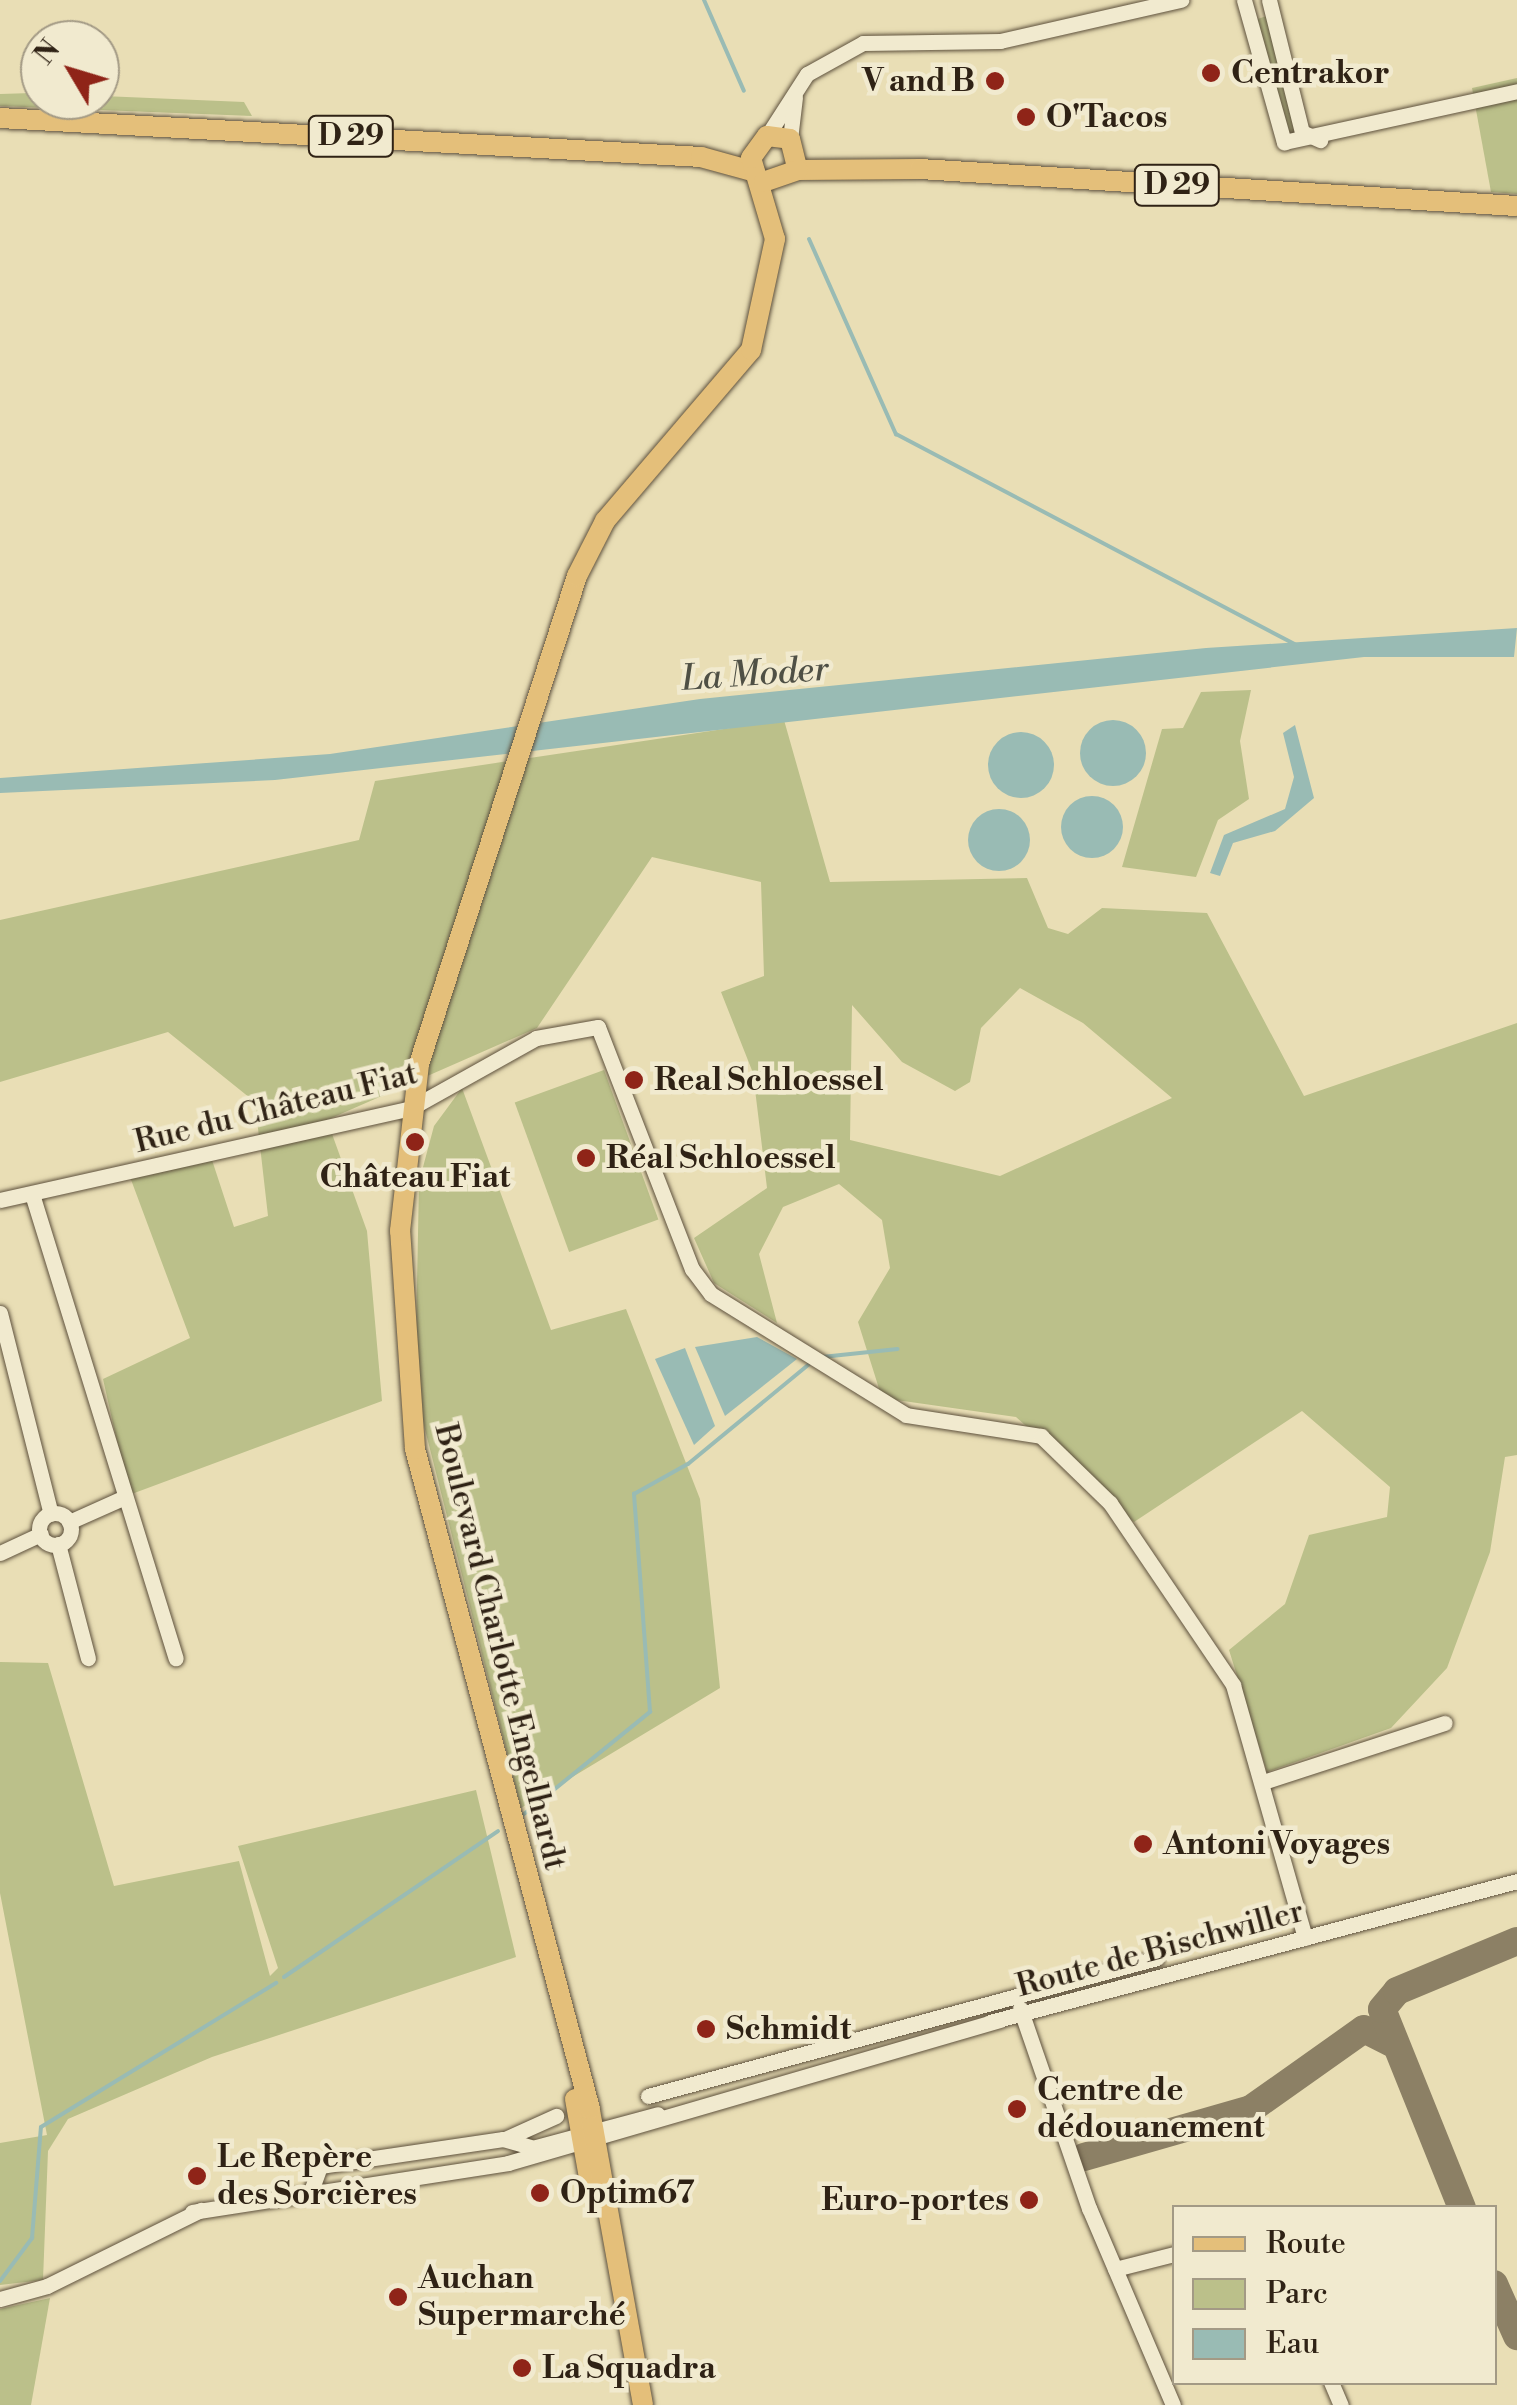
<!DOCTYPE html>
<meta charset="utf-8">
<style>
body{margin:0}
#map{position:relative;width:1517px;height:2405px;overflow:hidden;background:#e9deb5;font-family:"Libre Bodoni",serif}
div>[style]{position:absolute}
.green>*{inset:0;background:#bbc08a;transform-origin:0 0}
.water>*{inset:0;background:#99bbb4}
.round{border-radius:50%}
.stream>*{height:4px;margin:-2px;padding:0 2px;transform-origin:2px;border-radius:2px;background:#99bbb4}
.taxiway>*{height:28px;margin:-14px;padding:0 14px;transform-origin:14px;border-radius:14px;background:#8c8065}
.roads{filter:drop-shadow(0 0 2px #5e513d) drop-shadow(0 0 2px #5e513d)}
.minor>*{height:15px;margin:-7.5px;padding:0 7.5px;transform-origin:7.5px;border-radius:7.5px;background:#f1eacf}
.minor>.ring{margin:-7.5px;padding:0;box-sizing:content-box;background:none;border:15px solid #f1eacf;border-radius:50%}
.major>*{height:20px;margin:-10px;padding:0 10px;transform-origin:10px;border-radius:10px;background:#e4bf7a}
.dots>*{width:28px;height:28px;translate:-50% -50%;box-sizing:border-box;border:5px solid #f1eacf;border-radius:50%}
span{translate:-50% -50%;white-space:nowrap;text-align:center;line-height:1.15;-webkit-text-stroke:9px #f1eacf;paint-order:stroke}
.shield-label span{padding:2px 8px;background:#f1eacf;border:2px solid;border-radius:8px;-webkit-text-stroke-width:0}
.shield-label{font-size:30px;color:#2f2215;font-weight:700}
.poi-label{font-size:32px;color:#2f2215;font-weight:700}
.left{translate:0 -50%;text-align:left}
.right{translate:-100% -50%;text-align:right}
.street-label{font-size:32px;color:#2f2215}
.water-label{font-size:35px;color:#4f5045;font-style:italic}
.legend{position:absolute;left:1172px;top:2205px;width:325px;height:180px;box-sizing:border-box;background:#f1eacf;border:2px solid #a39a85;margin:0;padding:12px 18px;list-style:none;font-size:30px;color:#2f2215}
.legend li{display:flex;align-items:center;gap:20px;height:50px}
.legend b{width:50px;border:2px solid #a39a85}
.north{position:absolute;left:20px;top:20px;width:100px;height:100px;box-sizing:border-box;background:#f1eacf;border:2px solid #a39a85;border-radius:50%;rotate:308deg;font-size:28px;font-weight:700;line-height:40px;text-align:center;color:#2f2215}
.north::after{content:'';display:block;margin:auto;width:35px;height:45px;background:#8f2418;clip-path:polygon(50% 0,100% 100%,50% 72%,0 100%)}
</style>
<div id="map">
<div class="green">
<div style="clip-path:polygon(1267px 16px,1296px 131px,1290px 137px,1254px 20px)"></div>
<div style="clip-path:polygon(1517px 78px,1517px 194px,1491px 192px,1472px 88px)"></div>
<div style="clip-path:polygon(32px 93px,244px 102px,252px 116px,0 106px,0 94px)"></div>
<div style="clip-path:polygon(1251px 690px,1240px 741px,1249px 799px,1218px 820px,1196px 877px,1122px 867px,1162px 729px,1183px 728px,1201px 692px)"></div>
<div style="clip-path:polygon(evenodd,784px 720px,830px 882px,1027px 878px,1048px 928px,1068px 934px,1102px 908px,1207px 913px,1304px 1096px,1517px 1023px,1517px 1455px,1505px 1457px,1490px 1552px,1447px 1668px,1391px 1728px,1267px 1772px,1229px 1650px,1285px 1604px,1309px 1535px,1387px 1517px,1390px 1487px,1302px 1411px,1134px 1522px,1016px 1417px,882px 1398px,858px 1322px,890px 1268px,882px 1220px,839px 1184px,783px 1207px,759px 1254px,777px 1323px,714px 1283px,694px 1238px,767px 1188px,753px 1073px,721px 992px,764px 976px,761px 882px,652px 857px,537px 1028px,327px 1120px,367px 1231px,382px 1401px,129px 1495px,103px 1379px,190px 1338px,130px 1177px,212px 1160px,234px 1227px,268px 1216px,255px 1102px,168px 1032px,0 1082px,0 920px,359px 840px,375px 781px,784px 720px,1020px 988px,1083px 1023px,1172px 1098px,1000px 1176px,850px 1140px,852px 1005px,902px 1062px,955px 1091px,970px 1082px,981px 1028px,1020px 988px)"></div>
<div style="left:604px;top:1070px;width:159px;height:95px;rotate:70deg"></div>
<div style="clip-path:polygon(462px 1088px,551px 1330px,626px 1309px,700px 1499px,720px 1688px,521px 1808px,415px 1390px,419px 1182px,434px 1126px)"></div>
<div style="clip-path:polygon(0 1662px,48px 1663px,114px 1886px,239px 1861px,270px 1976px,278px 1968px,238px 1846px,476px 1790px,516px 1957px,212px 2057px,68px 2119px,48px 2151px,43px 2280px,0 2285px,0 2143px,47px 2135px,0 1893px)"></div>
<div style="clip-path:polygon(50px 2298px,31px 2405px,0 2405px,0 2309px)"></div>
</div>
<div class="water">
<div style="clip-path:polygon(1517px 628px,1514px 657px,1364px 657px,275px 780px,0 793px,0 778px,330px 754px,700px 699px,1206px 648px)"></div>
<div class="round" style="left:1080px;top:720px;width:66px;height:66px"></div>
<div style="clip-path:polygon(1295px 725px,1314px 798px,1275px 831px,1233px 843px,1220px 876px,1210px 873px,1224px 835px,1285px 809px,1294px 777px,1283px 733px)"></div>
<div class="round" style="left:988px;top:732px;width:66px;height:66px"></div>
<div class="round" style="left:1061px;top:796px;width:62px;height:62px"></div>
<div class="round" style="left:968px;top:809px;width:62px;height:62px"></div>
<div style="clip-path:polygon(757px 1337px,797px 1359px,725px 1416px,695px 1347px)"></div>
<div style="clip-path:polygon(685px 1348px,715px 1426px,694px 1445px,655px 1359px)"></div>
</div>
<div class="stream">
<div style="left:704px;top:0;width:99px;rotate:66.3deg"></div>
<div style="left:809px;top:239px;width:214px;rotate:66deg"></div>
<div style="left:896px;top:434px;width:451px;rotate:27.8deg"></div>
<div style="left:822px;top:1357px;width:76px;rotate:-6deg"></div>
<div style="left:519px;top:1818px;width:169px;rotate:-39deg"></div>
<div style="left:650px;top:1712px;width:219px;rotate:-94.2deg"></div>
<div style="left:634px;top:1494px;width:62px;rotate:-29.1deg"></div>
<div style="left:688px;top:1464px;width:156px;rotate:-39.5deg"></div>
<div style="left:284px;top:1977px;width:259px;rotate:-34.3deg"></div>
<div style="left:0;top:2281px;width:54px;rotate:-53.3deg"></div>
<div style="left:32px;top:2238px;width:111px;rotate:-85.4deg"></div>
<div style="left:41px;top:2127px;width:276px;rotate:-31.5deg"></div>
</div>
<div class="taxiway">
<div style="left:1084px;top:2157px;width:174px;rotate:-16deg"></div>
<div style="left:1251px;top:2109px;width:138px;rotate:-35.3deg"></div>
<div style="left:1364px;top:2029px;width:30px;rotate:27deg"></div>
<div style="left:1462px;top:2208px;width:214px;rotate:-111.9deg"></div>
<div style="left:1382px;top:2009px;width:23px;rotate:-50deg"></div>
<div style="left:1397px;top:1991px;width:130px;rotate:-22.6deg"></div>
<div style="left:1494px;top:2284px;width:57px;rotate:66.1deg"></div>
</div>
<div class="roads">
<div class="minor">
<div style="left:1244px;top:0;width:148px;rotate:74.3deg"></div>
<div style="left:1284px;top:142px;width:239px;rotate:-12.3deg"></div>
<div style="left:1269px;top:0;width:136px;rotate:76deg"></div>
<div style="left:1302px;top:132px;width:20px;rotate:24deg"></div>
<div style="left:767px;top:136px;width:74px;rotate:-57.2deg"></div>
<div style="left:807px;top:74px;width:64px;rotate:-29deg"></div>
<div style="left:863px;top:43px;width:137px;rotate:-0.8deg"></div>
<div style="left:1000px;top:41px;width:186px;rotate:-12.8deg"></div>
<div style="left:790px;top:139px;width:42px;rotate:-83.2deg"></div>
<div style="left:32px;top:1194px;width:486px;rotate:72.8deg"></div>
<div style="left:0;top:1200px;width:421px;rotate:-12.6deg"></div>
<div style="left:411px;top:1108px;width:143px;rotate:-29.2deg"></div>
<div style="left:536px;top:1038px;width:63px;rotate:-10.1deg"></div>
<div style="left:598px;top:1027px;width:260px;rotate:68.8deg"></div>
<div style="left:692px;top:1269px;width:31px;rotate:53deg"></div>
<div style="left:711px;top:1294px;width:229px;rotate:31.8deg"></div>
<div style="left:906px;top:1415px;width:137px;rotate:8.8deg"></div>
<div style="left:1041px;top:1436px;width:96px;rotate:44.2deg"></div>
<div style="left:1110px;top:1503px;width:220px;rotate:55.9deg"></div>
<div style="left:1233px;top:1685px;width:263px;rotate:74.1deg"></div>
<div style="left:0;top:1313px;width:207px;rotate:75.8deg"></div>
<div class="ring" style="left:39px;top:1513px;width:17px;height:17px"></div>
<div style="left:69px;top:1522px;width:61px;rotate:-24.1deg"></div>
<div style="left:58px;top:1544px;width:118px;rotate:75.3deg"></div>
<div style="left:0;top:1553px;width:45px;rotate:-24.9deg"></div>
<div style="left:1263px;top:1782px;width:191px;rotate:-18deg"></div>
<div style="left:1020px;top:2008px;width:212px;rotate:71deg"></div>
<div style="left:1089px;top:2208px;width:214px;rotate:66.9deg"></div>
<div style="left:990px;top:2022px;width:546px;rotate:-14.98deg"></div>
<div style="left:648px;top:2096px;width:527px;rotate:-15.17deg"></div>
<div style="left:507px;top:2138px;width:54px;rotate:-24.2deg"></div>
<div style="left:536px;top:2147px;width:126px;rotate:-15.1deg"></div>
<div style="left:311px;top:2191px;width:27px;rotate:-70deg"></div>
<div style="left:320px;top:2166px;width:185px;rotate:-8.4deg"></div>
<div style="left:503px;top:2139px;width:33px;rotate:16deg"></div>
<div style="left:192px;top:2212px;width:320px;rotate:-8.8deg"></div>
<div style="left:508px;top:2163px;width:512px;rotate:-16.21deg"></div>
<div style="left:1115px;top:2269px;width:61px;rotate:-14.3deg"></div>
<div style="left:0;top:2299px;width:49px;rotate:-15.5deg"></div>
<div style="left:47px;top:2286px;width:172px;rotate:-26.3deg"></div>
<div style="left:1331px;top:2382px;width:25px;rotate:67deg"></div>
</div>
<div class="major">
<div style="left:0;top:118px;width:702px;rotate:3.18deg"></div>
<div style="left:701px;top:157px;width:56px;rotate:15.5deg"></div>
<div style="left:798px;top:170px;width:122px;rotate:-0.5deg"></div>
<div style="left:920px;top:169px;width:598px;rotate:3.55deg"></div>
<div style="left:575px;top:2099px;width:85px;rotate:79.9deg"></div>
<div style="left:643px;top:2405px;width:301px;rotate:-100.2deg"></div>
<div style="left:590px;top:2109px;width:683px;rotate:-104.85deg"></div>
<div style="left:415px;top:1449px;width:219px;rotate:-93.9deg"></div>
<div style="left:400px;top:1231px;width:168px;rotate:-83.5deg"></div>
<div style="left:419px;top:1064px;width:513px;rotate:-72.06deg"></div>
<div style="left:577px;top:576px;width:62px;rotate:-63deg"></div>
<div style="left:605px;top:521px;width:225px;rotate:-49.5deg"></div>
<div style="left:751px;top:350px;width:114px;rotate:-77.8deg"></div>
<div style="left:775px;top:239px;width:84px;rotate:-106.5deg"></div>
<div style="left:751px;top:158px;width:27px;rotate:-54deg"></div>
<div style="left:767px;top:136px;width:23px;rotate:7deg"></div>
<div style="left:790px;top:139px;width:32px;rotate:76deg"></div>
<div style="left:798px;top:170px;width:36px;rotate:161deg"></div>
</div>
</div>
<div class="dots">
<div style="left:1211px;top:73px;background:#8f2418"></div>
<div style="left:995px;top:81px;background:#8f2418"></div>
<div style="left:1026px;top:117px;background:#8f2418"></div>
<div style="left:634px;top:1080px;background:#8f2418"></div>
<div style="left:415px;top:1142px;background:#8f2418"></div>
<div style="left:586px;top:1158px;background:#8f2418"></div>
<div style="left:1143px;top:1844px;background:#8f2418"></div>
<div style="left:706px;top:2029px;background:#8f2418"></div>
<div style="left:1017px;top:2109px;background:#8f2418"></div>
<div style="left:197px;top:2176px;background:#8f2418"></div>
<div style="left:540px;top:2193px;background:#8f2418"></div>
<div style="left:1029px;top:2200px;background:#8f2418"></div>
<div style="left:398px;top:2297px;background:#8f2418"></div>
<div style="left:522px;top:2368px;background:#8f2418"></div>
</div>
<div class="shield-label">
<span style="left:351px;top:136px">D 29</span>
<span style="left:1177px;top:185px">D 29</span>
</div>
<div class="poi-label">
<span class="left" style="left:1231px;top:73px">Centrakor</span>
<span class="right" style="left:975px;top:81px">V and B</span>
<span class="left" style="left:1046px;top:117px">O'Tacos</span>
<span class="left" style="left:654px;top:1080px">Real Schloessel</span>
<span class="left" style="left:606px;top:1158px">Réal Schloessel</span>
<span style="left:415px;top:1177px">Château Fiat</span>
<span class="left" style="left:1163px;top:1844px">Antoni Voyages</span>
<span class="left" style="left:726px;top:2029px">Schmidt</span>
<span class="left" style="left:1037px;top:2109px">Centre de<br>dédouanement</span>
<span class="left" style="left:217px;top:2176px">Le Repère<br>des Sorcières</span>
<span class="left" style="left:560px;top:2193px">Optim67</span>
<span class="right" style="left:1009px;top:2200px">Euro-portes</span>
<span class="left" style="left:418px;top:2297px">Auchan<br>Supermarché</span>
<span class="left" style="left:542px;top:2368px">La Squadra</span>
</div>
<div class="street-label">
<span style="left:276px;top:1108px;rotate:-14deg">Rue du Château Fiat</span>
<span style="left:500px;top:1647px;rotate:76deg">Boulevard Charlotte Engelhardt</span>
<span style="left:1160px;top:1949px;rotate:-15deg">Route de Bischwiller</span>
</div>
<div class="water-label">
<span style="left:755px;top:675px;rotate:-4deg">La Moder</span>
</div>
<ul class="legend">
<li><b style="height:12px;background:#e4bf7a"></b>Route</li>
<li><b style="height:28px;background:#bbc08a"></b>Parc</li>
<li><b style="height:28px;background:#99bbb4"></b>Eau</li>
</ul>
<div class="north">N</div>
</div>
